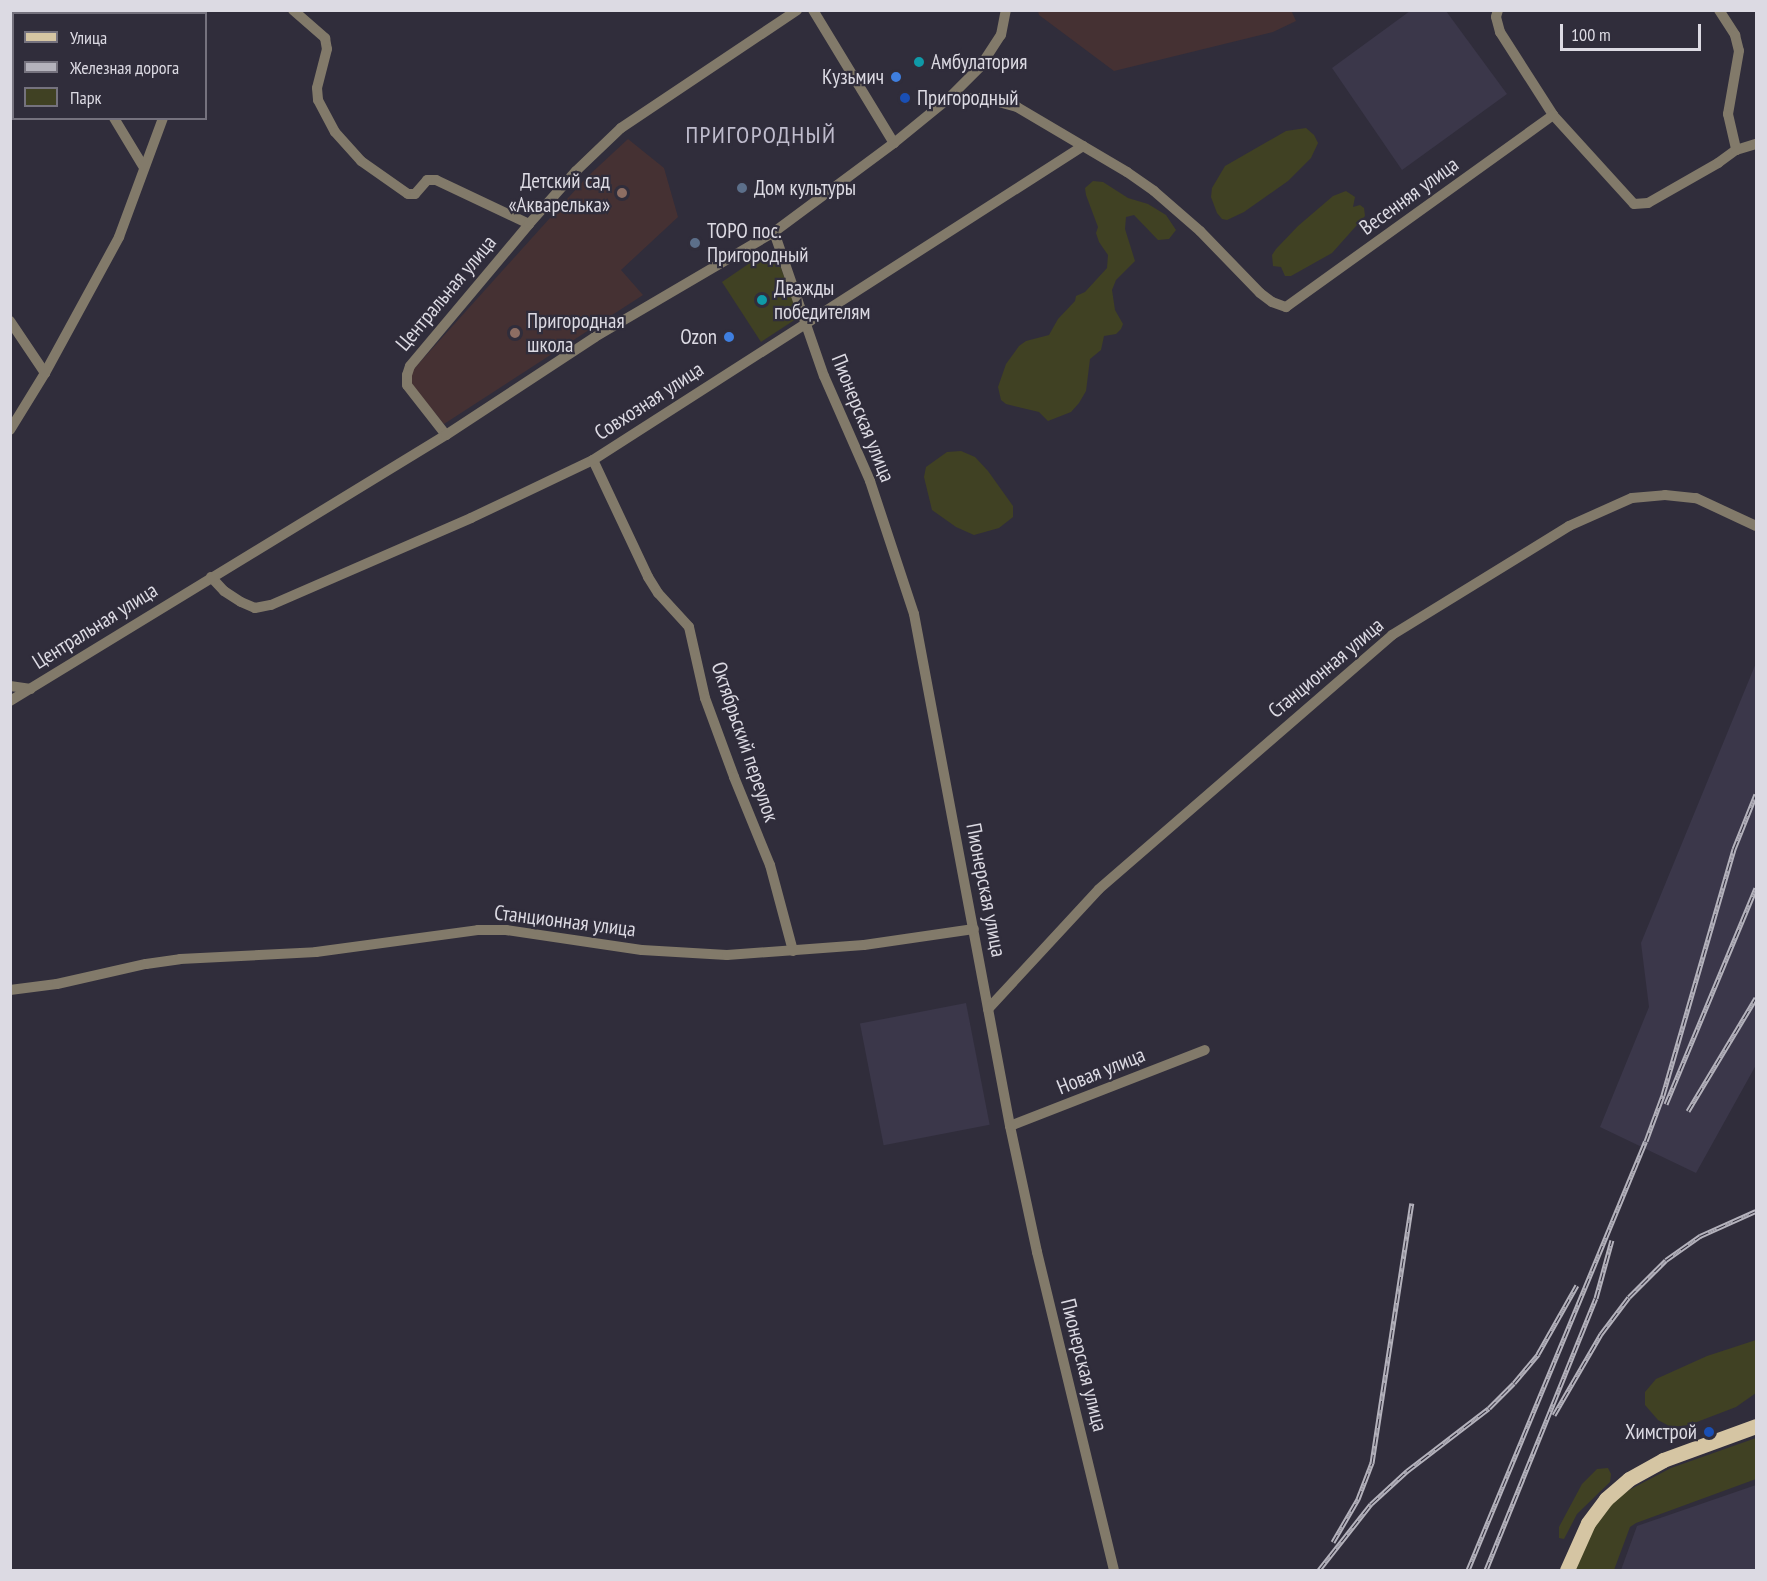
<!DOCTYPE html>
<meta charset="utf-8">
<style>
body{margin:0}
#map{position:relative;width:1767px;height:1581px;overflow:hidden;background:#302d3b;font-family:"PT Sans Narrow",sans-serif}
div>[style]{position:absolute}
.built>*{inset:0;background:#3b374a;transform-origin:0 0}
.education>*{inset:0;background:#453133}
.green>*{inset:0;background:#404123}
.minor>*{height:10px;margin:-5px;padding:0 5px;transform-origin:5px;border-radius:5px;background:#827a6a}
.primary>*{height:15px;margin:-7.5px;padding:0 7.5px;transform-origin:7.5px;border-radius:7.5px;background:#d5c5a3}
.rail>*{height:5px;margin-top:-2.5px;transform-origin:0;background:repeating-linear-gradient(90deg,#302d3b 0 9px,#b4b2bc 0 18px);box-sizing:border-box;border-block:2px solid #b4b2bc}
.dots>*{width:16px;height:16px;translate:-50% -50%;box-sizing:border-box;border:3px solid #302d3b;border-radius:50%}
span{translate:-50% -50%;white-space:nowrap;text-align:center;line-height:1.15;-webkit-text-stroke:4.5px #302d3b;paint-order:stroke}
.poi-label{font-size:21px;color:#dcdae3}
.left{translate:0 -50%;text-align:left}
.right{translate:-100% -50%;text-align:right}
.street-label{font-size:21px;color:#dcdae3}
.quarter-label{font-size:24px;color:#bfbccd;letter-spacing:1.5px}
.frame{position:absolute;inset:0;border:12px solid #dcdae3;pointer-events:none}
.legend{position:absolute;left:12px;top:12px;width:195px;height:108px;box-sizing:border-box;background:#302d3b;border:2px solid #75727e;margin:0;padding:8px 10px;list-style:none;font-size:18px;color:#dcdae3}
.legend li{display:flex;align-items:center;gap:12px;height:30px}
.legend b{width:30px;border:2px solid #75727e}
.scale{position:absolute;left:1560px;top:24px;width:141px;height:27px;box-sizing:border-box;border:3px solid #dcdae3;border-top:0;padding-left:8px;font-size:18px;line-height:21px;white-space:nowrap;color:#dcdae3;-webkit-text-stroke:4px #302d3b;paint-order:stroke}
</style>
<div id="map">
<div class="built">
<div style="clip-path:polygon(1410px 11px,1446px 11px,1507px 94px,1402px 170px,1332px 68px)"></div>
<div style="clip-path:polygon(1756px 663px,1756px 1065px,1696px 1173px,1600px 1127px,1649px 1007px,1641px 943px)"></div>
<div style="left:966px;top:1003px;width:124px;height:108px;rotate:79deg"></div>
<div style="clip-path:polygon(1756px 1485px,1756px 1570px,1621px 1570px,1637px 1526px)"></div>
</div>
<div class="education">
<div style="clip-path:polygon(1291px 10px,1296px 21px,1273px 32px,1114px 71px,1039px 15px,1038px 11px)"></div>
<div style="clip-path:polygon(628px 139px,664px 168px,678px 217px,621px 270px,643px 295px,444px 424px,412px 385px,412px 371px,586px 178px)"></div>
</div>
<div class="green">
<div style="clip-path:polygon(1306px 128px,1314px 135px,1318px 143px,1311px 158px,1288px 181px,1244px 212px,1227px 220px,1222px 219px,1217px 213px,1211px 197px,1212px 188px,1225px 166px,1286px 131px)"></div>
<div style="clip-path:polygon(1093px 181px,1103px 182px,1128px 198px,1148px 204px,1166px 215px,1176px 230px,1169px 239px,1158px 240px,1134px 215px,1126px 217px,1125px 229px,1135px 261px,1116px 280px,1112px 290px,1115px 310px,1123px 324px,1121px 329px,1116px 334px,1104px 336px,1101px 350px,1090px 359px,1086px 391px,1079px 403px,1071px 412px,1048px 421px,1039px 412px,1006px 404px,1001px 400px,998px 387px,1006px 364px,1019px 346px,1026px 341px,1049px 335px,1058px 319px,1075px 301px,1076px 296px,1085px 292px,1107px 268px,1108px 255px,1099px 242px,1096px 233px,1098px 227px,1086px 195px,1085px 188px)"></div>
<div style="clip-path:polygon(1346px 191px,1355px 197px,1353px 207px,1360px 205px,1364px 208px,1365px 216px,1332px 253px,1291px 276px,1285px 276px,1281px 267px,1273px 266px,1272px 255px,1276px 249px,1298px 226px,1333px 196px)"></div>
<div style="clip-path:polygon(766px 252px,776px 256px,797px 308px,796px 319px,761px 342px,722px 282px)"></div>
<div style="clip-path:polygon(961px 451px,975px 457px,988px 471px,1013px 506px,1013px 517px,999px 528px,974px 535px,956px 527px,932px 510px,924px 477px,926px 467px,947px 452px)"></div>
<div style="clip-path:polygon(1756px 1340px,1756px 1393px,1736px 1407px,1689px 1425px,1671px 1427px,1658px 1420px,1645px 1405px,1645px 1392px,1656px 1379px,1707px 1356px)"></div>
<div style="clip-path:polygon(1756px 1438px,1756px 1479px,1636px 1523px,1630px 1527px,1614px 1570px,1573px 1570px,1585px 1541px,1611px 1503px,1629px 1490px,1671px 1468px)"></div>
<div style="clip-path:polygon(1608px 1468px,1611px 1474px,1610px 1482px,1577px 1514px,1564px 1539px,1559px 1538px,1559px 1527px,1582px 1484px,1597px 1469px)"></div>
</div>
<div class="minor">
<div style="left:45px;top:10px;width:4px;rotate:63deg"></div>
<div style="left:293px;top:10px;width:43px;rotate:41.2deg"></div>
<div style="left:325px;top:38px;width:11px;rotate:80deg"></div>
<div style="left:327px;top:49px;width:40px;rotate:104.4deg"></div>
<div style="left:317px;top:88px;width:12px;rotate:85deg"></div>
<div style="left:318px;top:100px;width:36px;rotate:62deg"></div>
<div style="left:335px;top:132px;width:39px;rotate:48deg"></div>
<div style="left:361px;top:161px;width:57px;rotate:35.1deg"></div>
<div style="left:408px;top:194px;width:7px"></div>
<div style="left:415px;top:194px;width:18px;rotate:-49deg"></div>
<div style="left:427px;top:180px;width:9px"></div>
<div style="left:436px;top:180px;width:103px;rotate:25.3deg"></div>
<div style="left:813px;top:10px;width:156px;rotate:58.7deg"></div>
<div style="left:1498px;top:10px;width:7px;rotate:106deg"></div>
<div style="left:1496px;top:17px;width:16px;rotate:75deg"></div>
<div style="left:1500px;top:32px;width:98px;rotate:57.4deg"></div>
<div style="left:1553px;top:115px;width:120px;rotate:47.7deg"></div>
<div style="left:1634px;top:204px;width:14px;rotate:-4deg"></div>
<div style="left:1648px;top:203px;width:81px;rotate:-29.7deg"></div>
<div style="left:1718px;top:163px;width:22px;rotate:-36deg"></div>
<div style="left:1736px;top:150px;width:21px;rotate:-17deg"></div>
<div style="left:1719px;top:10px;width:30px;rotate:57deg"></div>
<div style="left:1735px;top:35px;width:16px;rotate:76deg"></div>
<div style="left:1739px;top:51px;width:64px;rotate:99.9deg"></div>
<div style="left:1728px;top:114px;width:37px;rotate:77deg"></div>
<div style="left:201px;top:14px;width:4px;rotate:-90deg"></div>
<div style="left:949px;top:98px;width:35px"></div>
<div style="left:984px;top:98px;width:34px;rotate:15deg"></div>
<div style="left:1017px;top:107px;width:128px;rotate:30.6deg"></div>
<div style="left:1127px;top:172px;width:33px;rotate:35deg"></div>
<div style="left:1154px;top:191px;width:61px;rotate:41deg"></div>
<div style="left:1200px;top:231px;width:86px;rotate:45.9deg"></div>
<div style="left:1260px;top:293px;width:15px;rotate:37deg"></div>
<div style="left:1272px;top:302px;width:15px;rotate:20deg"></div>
<div style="left:1286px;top:307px;width:329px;rotate:-35.7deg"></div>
<div style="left:114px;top:118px;width:56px;rotate:58.9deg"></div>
<div style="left:774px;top:232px;width:152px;rotate:70.9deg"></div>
<div style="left:824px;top:376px;width:115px;rotate:66.3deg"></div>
<div style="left:870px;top:481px;width:140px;rotate:71.7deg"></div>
<div style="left:914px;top:614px;width:521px;rotate:79.38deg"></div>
<div style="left:1010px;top:1126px;width:129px;rotate:77.9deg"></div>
<div style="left:1037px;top:1252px;width:327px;rotate:76.4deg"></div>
<div style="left:10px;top:321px;width:63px;rotate:56.1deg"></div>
<div style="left:10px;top:430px;width:67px;rotate:-58.4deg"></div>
<div style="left:45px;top:373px;width:155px;rotate:-61.4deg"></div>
<div style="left:119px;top:237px;width:127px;rotate:-69.7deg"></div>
<div style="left:446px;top:435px;width:63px;rotate:-128deg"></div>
<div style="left:407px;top:385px;width:10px;rotate:-90deg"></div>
<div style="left:407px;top:375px;width:9px;rotate:-72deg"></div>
<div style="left:410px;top:366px;width:185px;rotate:-50deg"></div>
<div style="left:529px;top:224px;width:71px;rotate:-48.4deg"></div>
<div style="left:576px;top:171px;width:62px;rotate:-43.7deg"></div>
<div style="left:621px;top:128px;width:212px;rotate:-33.8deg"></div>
<div style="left:593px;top:460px;width:129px;rotate:64.8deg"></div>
<div style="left:648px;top:577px;width:19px;rotate:58deg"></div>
<div style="left:658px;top:593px;width:46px;rotate:47.6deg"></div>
<div style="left:689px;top:627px;width:73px;rotate:77.3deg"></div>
<div style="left:705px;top:698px;width:84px;rotate:69.8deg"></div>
<div style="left:734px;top:777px;width:95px;rotate:67.8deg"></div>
<div style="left:770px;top:865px;width:89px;rotate:75deg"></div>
<div style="left:211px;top:577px;width:19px;rotate:47deg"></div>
<div style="left:224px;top:591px;width:20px;rotate:33deg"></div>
<div style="left:241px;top:602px;width:15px;rotate:23deg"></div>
<div style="left:255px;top:608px;width:16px;rotate:-11deg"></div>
<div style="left:271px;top:605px;width:218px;rotate:-23.5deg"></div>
<div style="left:471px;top:518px;width:135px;rotate:-25.4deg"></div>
<div style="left:593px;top:460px;width:582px;rotate:-32.65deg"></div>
<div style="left:10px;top:686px;width:21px;rotate:8deg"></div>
<div style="left:10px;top:701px;width:511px;rotate:-31.39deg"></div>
<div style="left:446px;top:435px;width:178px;rotate:-33.3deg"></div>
<div style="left:595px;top:337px;width:208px;rotate:-30.4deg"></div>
<div style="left:774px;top:232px;width:149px;rotate:-36.6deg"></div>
<div style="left:894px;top:143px;width:71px;rotate:-39.3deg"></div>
<div style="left:949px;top:98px;width:44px;rotate:-45deg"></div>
<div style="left:980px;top:67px;width:38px;rotate:-57deg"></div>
<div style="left:1001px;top:35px;width:25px;rotate:-79deg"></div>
<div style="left:10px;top:990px;width:47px;rotate:-7.3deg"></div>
<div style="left:57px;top:984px;width:91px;rotate:-12.7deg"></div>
<div style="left:146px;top:964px;width:34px;rotate:-8deg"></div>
<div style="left:180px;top:959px;width:136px;rotate:-2.9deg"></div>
<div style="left:316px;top:952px;width:163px;rotate:-7.7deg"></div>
<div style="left:478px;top:930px;width:28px"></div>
<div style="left:506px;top:930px;width:137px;rotate:8.4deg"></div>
<div style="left:642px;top:950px;width:85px;rotate:3.4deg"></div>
<div style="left:727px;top:955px;width:137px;rotate:-4.2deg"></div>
<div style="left:864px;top:945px;width:111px;rotate:-8.3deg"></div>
<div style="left:988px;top:1009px;width:163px;rotate:-47.2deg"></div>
<div style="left:1099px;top:889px;width:388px;rotate:-40.9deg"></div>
<div style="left:1392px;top:635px;width:208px;rotate:-31.6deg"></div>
<div style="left:1569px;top:526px;width:69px;rotate:-24deg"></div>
<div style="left:1632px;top:498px;width:33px;rotate:-5deg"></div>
<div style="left:1665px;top:495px;width:31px;rotate:6deg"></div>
<div style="left:1696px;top:498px;width:66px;rotate:25deg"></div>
<div style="left:1010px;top:1126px;width:209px;rotate:-21.3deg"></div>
</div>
<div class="primary">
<div style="left:1567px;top:1570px;width:51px;rotate:-65.9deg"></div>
<div style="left:1588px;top:1523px;width:30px;rotate:-53deg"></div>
<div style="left:1606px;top:1499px;width:30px;rotate:-41deg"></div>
<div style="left:1629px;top:1479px;width:39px;rotate:-29deg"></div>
<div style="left:1663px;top:1460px;width:99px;rotate:-20.1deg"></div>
</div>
<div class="rail">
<div style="left:1666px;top:1104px;width:234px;rotate:-67.4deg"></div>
<div style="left:1688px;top:1111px;width:132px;rotate:-59deg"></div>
<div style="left:1554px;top:1415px;width:94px;rotate:-59.9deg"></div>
<div style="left:1601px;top:1334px;width:46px;rotate:-52.9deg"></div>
<div style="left:1629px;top:1297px;width:52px;rotate:-45deg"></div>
<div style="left:1666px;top:1260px;width:42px;rotate:-35.2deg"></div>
<div style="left:1700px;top:1236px;width:61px;rotate:-24.1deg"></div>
<div style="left:1333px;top:1542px;width:50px;rotate:-59.8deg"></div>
<div style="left:1358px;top:1499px;width:39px;rotate:-69deg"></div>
<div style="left:1372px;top:1463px;width:263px;rotate:-81.3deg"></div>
<div style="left:1319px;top:1570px;width:84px;rotate:-51.8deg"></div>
<div style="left:1371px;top:1504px;width:49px;rotate:-42.5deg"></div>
<div style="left:1407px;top:1471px;width:103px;rotate:-37.5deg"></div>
<div style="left:1489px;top:1408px;width:35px;rotate:-45deg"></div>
<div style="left:1514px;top:1383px;width:38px;rotate:-50deg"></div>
<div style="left:1538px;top:1354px;width:79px;rotate:-60.5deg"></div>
<div style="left:1468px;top:1570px;width:464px;rotate:-67.5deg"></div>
<div style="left:1646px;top:1141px;width:49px;rotate:-69.7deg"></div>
<div style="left:1663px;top:1095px;width:256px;rotate:-73.9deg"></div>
<div style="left:1734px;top:849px;width:59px;rotate:-68.2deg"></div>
<div style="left:1486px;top:1570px;width:293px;rotate:-68deg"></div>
<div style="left:1596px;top:1298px;width:60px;rotate:-74.6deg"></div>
</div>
<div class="dots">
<div style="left:919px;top:62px;background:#0f9aa8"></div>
<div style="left:896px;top:77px;background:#3f7fe0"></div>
<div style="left:905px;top:98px;background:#1a4fb4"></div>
<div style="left:742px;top:188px;background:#5c6f8a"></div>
<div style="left:622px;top:193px;background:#8d6e63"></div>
<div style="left:695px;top:243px;background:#5c6f8a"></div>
<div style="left:762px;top:300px;background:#0f9aa8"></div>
<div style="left:515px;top:333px;background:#8d6e63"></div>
<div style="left:729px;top:337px;background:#3f7fe0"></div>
<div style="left:1709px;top:1432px;background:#1a4fb4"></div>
</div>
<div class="poi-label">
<span class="left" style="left:931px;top:62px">Амбулатория</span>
<span class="right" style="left:884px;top:77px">Кузьмич</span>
<span class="left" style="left:917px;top:98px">Пригородный</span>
<span class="right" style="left:610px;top:193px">Детский сад<br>«Акварелька»</span>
<span class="left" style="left:754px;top:188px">Дом культуры</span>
<span class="left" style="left:707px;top:243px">ТОРО пос.<br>Пригородный</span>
<span class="left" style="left:774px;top:300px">Дважды<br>победителям</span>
<span class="left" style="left:527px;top:333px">Пригородная<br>школа</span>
<span class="right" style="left:717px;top:337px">Ozon</span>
<span class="right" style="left:1697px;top:1432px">Химстрой</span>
</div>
<div class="street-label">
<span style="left:1409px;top:196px;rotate:-36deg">Весенняя улица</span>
<span style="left:446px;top:293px;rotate:-50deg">Центральная улица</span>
<span style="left:649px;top:401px;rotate:-33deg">Совхозная улица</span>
<span style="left:863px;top:418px;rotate:68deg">Пионерская улица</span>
<span style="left:95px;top:626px;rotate:-32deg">Центральная улица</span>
<span style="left:1326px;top:668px;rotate:-40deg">Станционная улица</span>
<span style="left:745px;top:742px;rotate:71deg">Октябрьский переулок</span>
<span style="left:986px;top:890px;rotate:79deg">Пионерская улица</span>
<span style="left:565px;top:921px;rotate:7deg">Станционная улица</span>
<span style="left:1101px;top:1071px;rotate:-22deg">Новая улица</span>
<span style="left:1084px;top:1365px;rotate:76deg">Пионерская улица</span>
</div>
<div class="quarter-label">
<span style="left:761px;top:135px">ПРИГОРОДНЫЙ</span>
</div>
<div class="frame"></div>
<ul class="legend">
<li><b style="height:8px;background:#d5c5a3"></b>Улица</li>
<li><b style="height:8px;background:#b4b2bc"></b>Железная дорога</li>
<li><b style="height:16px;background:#404123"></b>Парк</li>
</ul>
<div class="scale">100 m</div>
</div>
